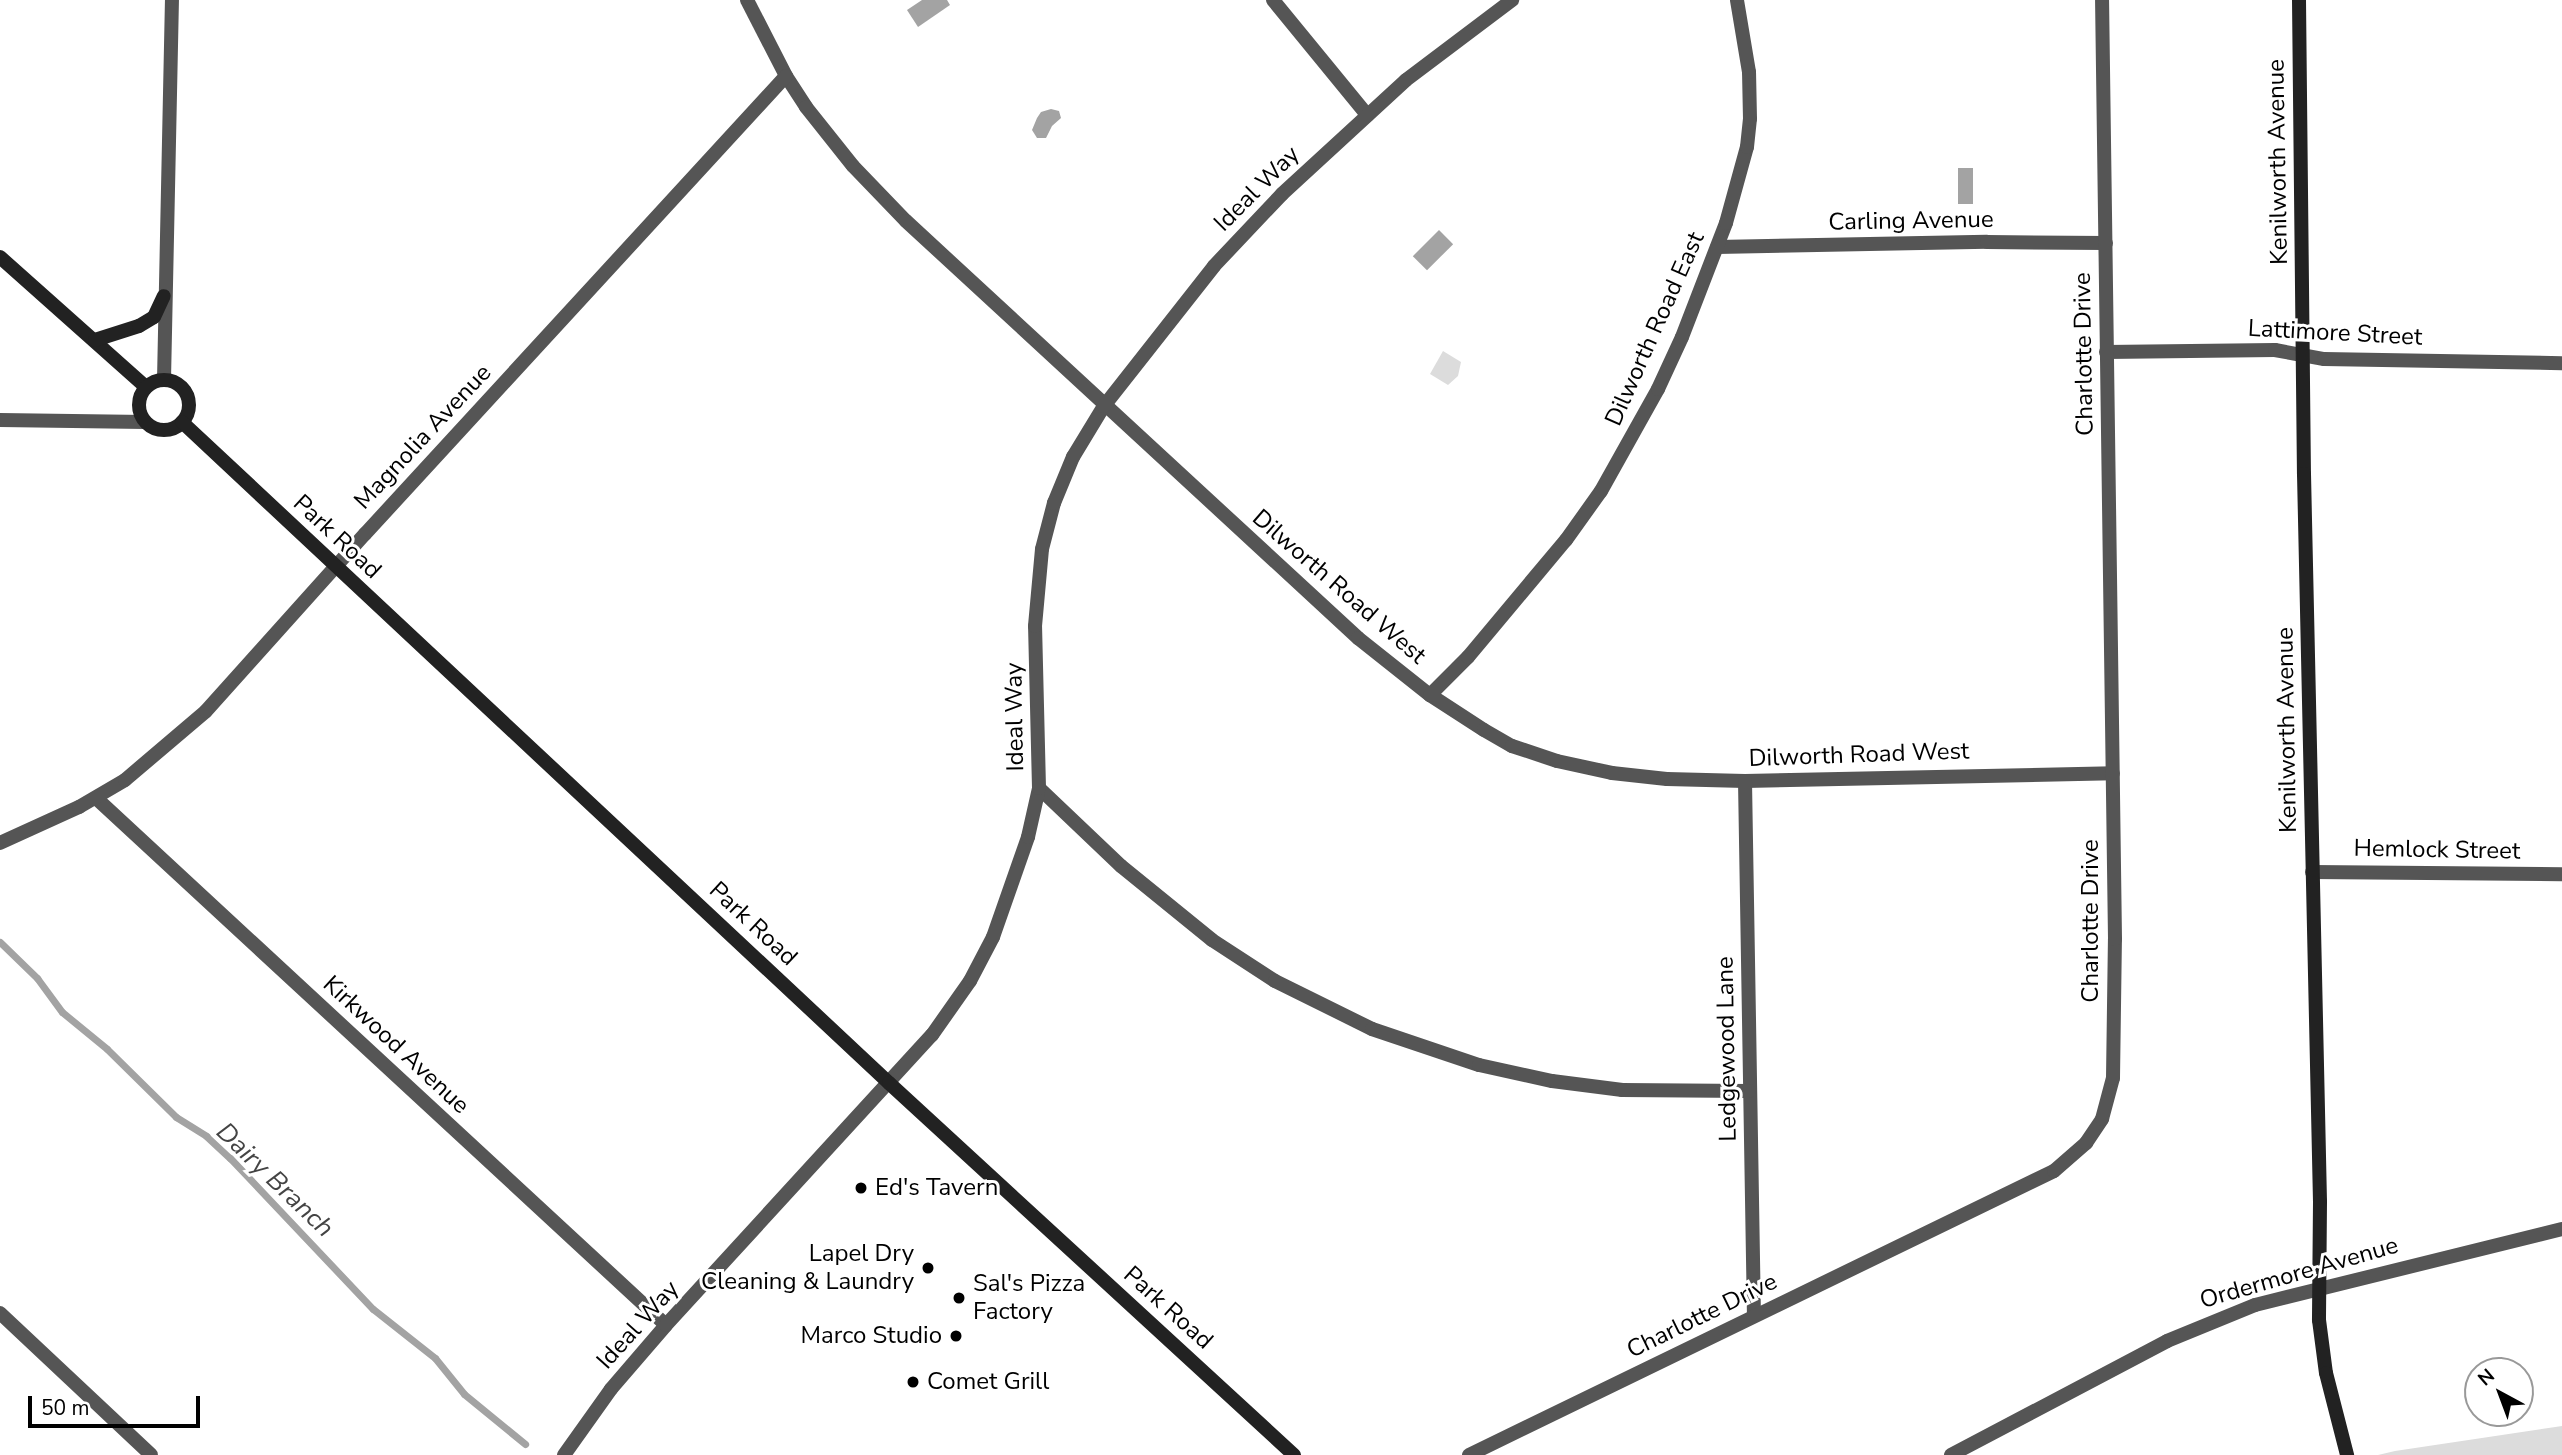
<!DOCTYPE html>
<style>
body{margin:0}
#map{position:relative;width:2562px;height:1455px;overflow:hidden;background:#fff;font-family:"Nunito Sans",sans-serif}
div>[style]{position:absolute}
.green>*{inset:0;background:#dcdcdc}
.water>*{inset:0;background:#a3a3a3;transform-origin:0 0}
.stream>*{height:7px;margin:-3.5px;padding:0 3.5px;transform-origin:3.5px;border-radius:3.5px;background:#a3a3a3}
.street>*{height:14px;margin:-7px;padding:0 7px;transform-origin:7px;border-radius:7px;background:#555}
.secondary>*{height:14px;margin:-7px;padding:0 7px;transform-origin:7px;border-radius:7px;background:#222}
.secondary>.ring{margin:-7px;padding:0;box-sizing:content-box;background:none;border:14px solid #222;border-radius:50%}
.dots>*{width:19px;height:19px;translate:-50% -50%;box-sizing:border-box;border:4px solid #fff;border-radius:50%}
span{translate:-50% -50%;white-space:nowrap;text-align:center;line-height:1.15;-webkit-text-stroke:6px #fff;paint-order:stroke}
.street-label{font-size:24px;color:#000}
.poi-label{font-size:24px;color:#000}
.left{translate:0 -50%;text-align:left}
.right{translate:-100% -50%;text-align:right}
.water-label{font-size:26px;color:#444;font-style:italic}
.north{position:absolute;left:2464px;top:1357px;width:70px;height:70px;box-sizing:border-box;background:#fff;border:2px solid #999;border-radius:50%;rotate:319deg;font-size:19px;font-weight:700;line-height:28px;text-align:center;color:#000}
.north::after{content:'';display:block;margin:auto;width:24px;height:32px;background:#000;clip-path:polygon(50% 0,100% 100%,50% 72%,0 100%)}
.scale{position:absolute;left:28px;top:1396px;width:172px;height:32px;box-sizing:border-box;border:4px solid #000;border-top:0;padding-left:9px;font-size:21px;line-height:24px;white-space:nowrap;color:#000;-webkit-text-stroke:5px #fff;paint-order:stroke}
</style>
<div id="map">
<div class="green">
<div style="clip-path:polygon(1443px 351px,1461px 362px,1458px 376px,1448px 385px,1430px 374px)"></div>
<div style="clip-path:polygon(2562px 1426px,2562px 1455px,2378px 1455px,2395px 1451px)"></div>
</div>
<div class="water">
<div style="clip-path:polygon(922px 0,947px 0,950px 5px,918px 27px,907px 10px)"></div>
<div style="clip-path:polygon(1051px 109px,1059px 111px,1061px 118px,1052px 126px,1046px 138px,1037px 138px,1032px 130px,1037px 118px,1041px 112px)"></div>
<div style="left:1958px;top:168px;width:15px;height:36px"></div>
<div style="left:1439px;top:230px;width:20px;height:37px;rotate:45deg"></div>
</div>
<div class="stream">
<div style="left:0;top:942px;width:52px;rotate:44.2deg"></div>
<div style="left:37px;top:978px;width:42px;rotate:53.7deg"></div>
<div style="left:62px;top:1012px;width:58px;rotate:39.4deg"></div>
<div style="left:107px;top:1049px;width:97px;rotate:44.6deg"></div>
<div style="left:176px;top:1117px;width:36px;rotate:32deg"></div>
<div style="left:206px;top:1136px;width:33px;rotate:43deg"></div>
<div style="left:230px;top:1158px;width:208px;rotate:46.6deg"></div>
<div style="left:373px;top:1309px;width:79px;rotate:38.3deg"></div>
<div style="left:435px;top:1358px;width:46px;rotate:51.1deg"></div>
<div style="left:464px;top:1394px;width:79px;rotate:39.3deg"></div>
</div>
<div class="street">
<div style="left:747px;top:0;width:85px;rotate:62.8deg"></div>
<div style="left:786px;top:76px;width:37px;rotate:57deg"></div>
<div style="left:806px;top:107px;width:75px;rotate:51.5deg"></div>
<div style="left:853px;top:166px;width:76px;rotate:46.1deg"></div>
<div style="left:906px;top:221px;width:615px;rotate:42.69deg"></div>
<div style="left:1358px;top:638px;width:92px;rotate:38.4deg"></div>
<div style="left:1430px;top:695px;width:64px;rotate:32.9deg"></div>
<div style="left:1484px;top:730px;width:32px;rotate:30deg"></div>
<div style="left:1512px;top:746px;width:47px;rotate:18.4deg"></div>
<div style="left:1557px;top:761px;width:56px;rotate:12.3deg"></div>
<div style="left:1612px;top:773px;width:55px;rotate:6.2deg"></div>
<div style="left:1667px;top:779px;width:78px;rotate:1.5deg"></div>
<div style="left:1745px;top:781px;width:368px;rotate:-1.2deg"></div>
<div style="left:1273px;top:0;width:149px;rotate:50.7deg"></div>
<div style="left:1717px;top:247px;width:270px;rotate:-1.1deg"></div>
<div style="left:1987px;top:242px;width:119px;rotate:0.5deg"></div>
<div style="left:2106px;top:352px;width:169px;rotate:-0.7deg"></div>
<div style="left:2275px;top:350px;width:50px;rotate:10.4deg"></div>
<div style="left:2324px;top:359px;width:238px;rotate:1deg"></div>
<div style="left:164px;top:380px;width:380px;rotate:-88.8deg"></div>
<div style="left:0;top:420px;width:145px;rotate:0.8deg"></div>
<div style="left:1430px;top:695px;width:54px;rotate:-45deg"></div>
<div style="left:1468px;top:657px;width:153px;rotate:-50.1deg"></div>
<div style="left:1566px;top:540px;width:60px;rotate:-54.5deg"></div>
<div style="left:1601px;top:491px;width:117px;rotate:-60.8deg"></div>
<div style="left:1658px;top:389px;width:57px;rotate:-65.2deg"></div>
<div style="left:1682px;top:337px;width:122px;rotate:-68.9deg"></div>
<div style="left:1726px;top:223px;width:79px;rotate:-74.6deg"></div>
<div style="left:1747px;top:147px;width:28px;rotate:-84deg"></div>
<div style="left:1750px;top:119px;width:47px;rotate:-91.2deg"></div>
<div style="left:1749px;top:72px;width:73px;rotate:-99.5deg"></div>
<div style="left:1745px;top:781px;width:535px;rotate:89.04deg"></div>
<div style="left:1039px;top:788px;width:113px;rotate:43.6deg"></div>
<div style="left:1121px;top:866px;width:117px;rotate:39.1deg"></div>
<div style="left:1212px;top:940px;width:75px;rotate:33.1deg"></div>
<div style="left:1275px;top:981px;width:108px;rotate:26.3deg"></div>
<div style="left:1372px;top:1029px;width:113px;rotate:18.6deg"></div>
<div style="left:1479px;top:1065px;width:75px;rotate:12.4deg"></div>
<div style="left:1552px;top:1081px;width:71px;rotate:7.3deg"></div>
<div style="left:1622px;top:1090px;width:127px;rotate:0.5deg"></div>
<div style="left:96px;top:798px;width:776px;rotate:42.76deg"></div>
<div style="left:0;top:843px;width:87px;rotate:-24.5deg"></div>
<div style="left:79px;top:807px;width:53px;rotate:-30.4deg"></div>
<div style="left:125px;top:780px;width:106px;rotate:-40.4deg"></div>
<div style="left:206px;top:711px;width:238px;rotate:-48.1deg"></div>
<div style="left:365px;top:534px;width:622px;rotate:-47.41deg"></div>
<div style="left:2312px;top:872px;width:250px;rotate:0.5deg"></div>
<div style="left:0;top:1313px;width:207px;rotate:43.2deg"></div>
<div style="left:564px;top:1455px;width:81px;rotate:-54.5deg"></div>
<div style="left:611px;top:1389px;width:84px;rotate:-49.3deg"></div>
<div style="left:666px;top:1325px;width:394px;rotate:-47.5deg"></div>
<div style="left:932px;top:1035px;width:66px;rotate:-54.9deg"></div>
<div style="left:970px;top:981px;width:50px;rotate:-62.4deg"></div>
<div style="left:993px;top:937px;width:106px;rotate:-70.7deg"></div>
<div style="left:1028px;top:837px;width:50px;rotate:-77.3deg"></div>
<div style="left:1039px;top:788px;width:162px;rotate:-91.4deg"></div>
<div style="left:1035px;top:626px;width:77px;rotate:-84.8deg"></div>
<div style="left:1042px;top:549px;width:48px;rotate:-75.4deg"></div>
<div style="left:1054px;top:503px;width:50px;rotate:-67.6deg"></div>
<div style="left:1073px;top:457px;width:60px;rotate:-58.7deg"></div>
<div style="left:1104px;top:406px;width:178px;rotate:-51.8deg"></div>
<div style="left:1214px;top:266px;width:99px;rotate:-46.6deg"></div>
<div style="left:1282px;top:194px;width:168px;rotate:-42.6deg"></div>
<div style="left:1406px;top:80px;width:133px;rotate:-37deg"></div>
<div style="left:1469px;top:1455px;width:650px;rotate:-25.9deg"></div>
<div style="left:2054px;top:1171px;width:43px;rotate:-41.2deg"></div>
<div style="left:2086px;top:1143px;width:29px;rotate:-56deg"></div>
<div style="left:2102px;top:1119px;width:42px;rotate:-75deg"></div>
<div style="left:2113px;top:1078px;width:139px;rotate:-89.2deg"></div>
<div style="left:2115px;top:939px;width:939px;rotate:-90.79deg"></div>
<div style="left:1951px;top:1455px;width:244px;rotate:-27.8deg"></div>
<div style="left:2167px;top:1341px;width:95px;rotate:-22.2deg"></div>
<div style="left:2255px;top:1305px;width:316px;rotate:-13.9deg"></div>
</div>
<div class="secondary">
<div style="left:2299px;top:0;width:474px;rotate:89.4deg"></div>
<div style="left:2304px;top:474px;width:728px;rotate:88.74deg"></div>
<div style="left:2320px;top:1202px;width:118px;rotate:90.5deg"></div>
<div style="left:2319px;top:1320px;width:53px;rotate:82.5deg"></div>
<div style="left:2326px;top:1373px;width:85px;rotate:75.6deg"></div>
<div style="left:0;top:257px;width:195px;rotate:41.7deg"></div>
<div style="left:95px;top:340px;width:46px;rotate:-17.7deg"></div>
<div style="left:139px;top:326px;width:17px;rotate:-31deg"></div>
<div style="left:154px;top:317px;width:23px;rotate:-65deg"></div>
<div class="ring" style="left:139px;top:380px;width:36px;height:36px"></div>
<div style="left:182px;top:422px;width:968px;rotate:43.07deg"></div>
<div style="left:889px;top:1083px;width:550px;rotate:42.57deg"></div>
</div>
<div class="dots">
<div style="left:861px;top:1188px;background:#000"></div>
<div style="left:928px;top:1268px;background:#000"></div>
<div style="left:959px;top:1298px;background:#000"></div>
<div style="left:956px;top:1336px;background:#000"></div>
<div style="left:913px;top:1382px;background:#000"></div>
</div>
<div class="street-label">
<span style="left:2278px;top:162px;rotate:-91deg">Kenilworth Avenue</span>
<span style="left:1257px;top:189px;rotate:-45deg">Ideal Way</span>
<span style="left:1911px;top:221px;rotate:-1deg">Carling Avenue</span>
<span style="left:1655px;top:329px;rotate:-66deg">Dilworth Road East</span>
<span style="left:2335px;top:333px;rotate:3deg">Lattimore Street</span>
<span style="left:2084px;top:354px;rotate:-91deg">Charlotte Drive</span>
<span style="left:423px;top:437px;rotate:-47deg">Magnolia Avenue</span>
<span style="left:337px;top:537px;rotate:43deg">Park Road</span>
<span style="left:1339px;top:587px;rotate:41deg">Dilworth Road West</span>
<span style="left:1015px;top:717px;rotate:-91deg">Ideal Way</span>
<span style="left:2287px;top:730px;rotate:-91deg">Kenilworth Avenue</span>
<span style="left:1859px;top:755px;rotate:-2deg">Dilworth Road West</span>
<span style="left:2437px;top:850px;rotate:1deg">Hemlock Street</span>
<span style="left:2091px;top:921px;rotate:-90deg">Charlotte Drive</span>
<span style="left:753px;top:924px;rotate:43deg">Park Road</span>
<span style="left:396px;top:1045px;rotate:43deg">Kirkwood Avenue</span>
<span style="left:1727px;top:1049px;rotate:-91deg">Ledgewood Lane</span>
<span style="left:2299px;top:1273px;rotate:-16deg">Ordermore Avenue</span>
<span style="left:1168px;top:1308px;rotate:42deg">Park Road</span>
<span style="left:1702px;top:1316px;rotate:-26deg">Charlotte Drive</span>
<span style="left:638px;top:1325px;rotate:-48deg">Ideal Way</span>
</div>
<div class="poi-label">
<span class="left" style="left:875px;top:1188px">Ed's Tavern</span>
<span class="right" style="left:914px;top:1268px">Lapel Dry<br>Cleaning &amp; Laundry</span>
<span class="left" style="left:973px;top:1298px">Sal's Pizza<br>Factory</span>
<span class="right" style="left:942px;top:1336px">Marco Studio</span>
<span class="left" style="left:927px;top:1382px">Comet Grill</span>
</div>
<div class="water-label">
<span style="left:275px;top:1180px;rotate:44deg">Dairy Branch</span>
</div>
<div class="north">N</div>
<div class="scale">50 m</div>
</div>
